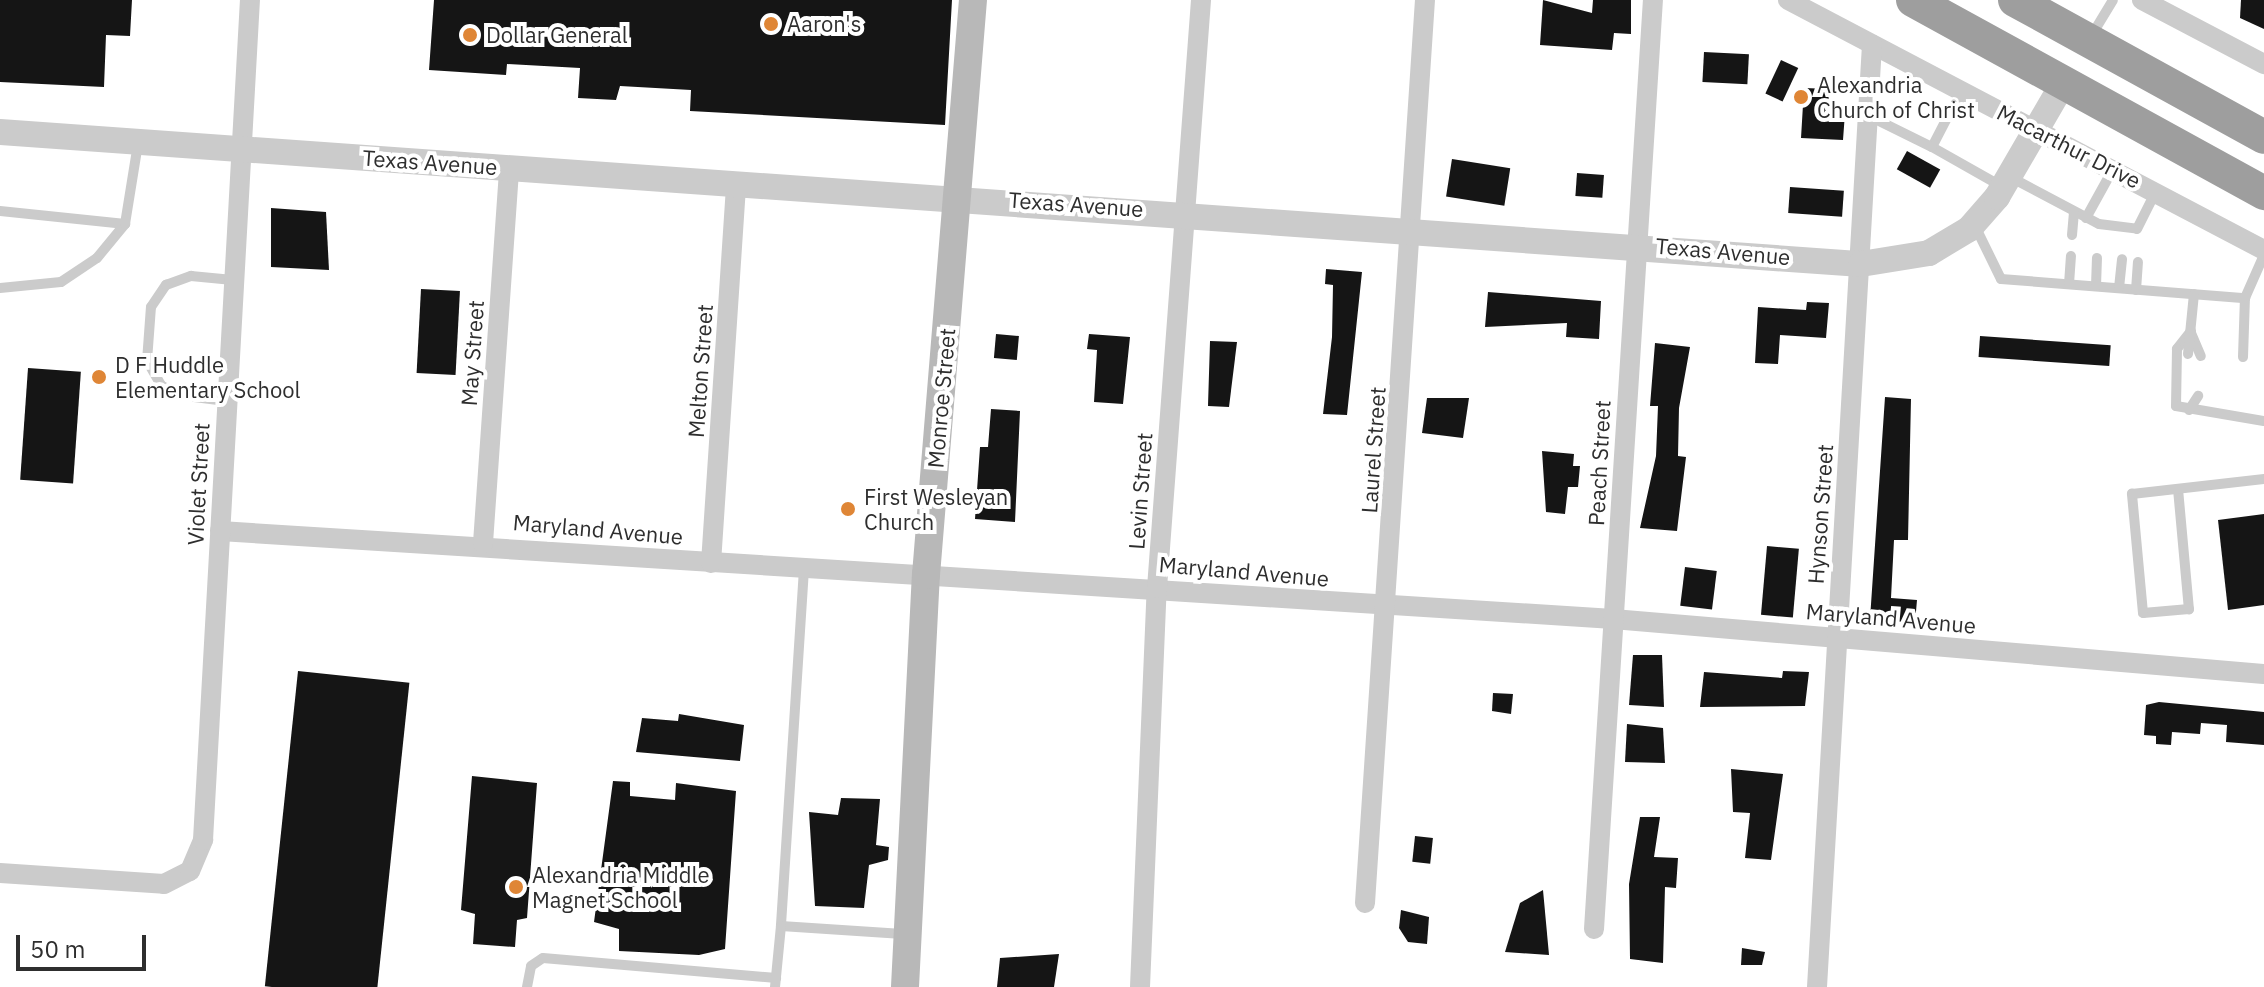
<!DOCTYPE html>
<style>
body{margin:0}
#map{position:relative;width:2264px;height:987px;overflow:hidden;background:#fff;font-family:"IBM Plex Sans",sans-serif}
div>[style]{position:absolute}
.building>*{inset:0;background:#151515;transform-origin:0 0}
.service>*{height:10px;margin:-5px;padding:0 5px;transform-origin:5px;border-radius:5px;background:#cbcbcb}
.minor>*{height:20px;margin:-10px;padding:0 10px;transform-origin:10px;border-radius:10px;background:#cbcbcb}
.tertiary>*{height:26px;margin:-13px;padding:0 13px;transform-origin:13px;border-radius:13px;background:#cbcbcb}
.secondary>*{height:28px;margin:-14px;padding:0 14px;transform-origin:14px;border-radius:14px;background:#b8b8b8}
.trunk>*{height:34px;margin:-17px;padding:0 17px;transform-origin:17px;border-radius:17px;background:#9e9e9e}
.dots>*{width:22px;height:22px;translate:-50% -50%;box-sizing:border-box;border:4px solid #fff;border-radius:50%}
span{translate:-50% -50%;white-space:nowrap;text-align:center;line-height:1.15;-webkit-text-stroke:8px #fff;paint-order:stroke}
.poi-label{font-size:22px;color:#2e2e2e}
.left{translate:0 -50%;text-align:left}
.street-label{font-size:22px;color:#2e2e2e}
.scale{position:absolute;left:16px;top:935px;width:130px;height:36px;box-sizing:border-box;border:4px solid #2e2e2e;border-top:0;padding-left:10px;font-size:24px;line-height:28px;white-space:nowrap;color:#2e2e2e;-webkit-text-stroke:6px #fff;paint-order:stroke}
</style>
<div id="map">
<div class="building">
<div style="clip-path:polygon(0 0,132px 0,130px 36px,106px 35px,104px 87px,0 82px)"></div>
<div style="clip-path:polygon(434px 0,952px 0,945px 125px,690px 111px,691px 90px,620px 86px,616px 100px,578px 98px,580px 68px,507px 64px,506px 75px,429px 70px)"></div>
<div style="clip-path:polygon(1543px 0,1592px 13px,1593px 0,1631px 0,1631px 34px,1614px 33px,1612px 50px,1540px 45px)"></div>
<div style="clip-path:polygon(2241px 0,2264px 0,2264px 29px,2240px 18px)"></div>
<div style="left:1704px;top:52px;width:45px;height:30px;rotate:3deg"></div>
<div style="left:1781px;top:60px;width:19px;height:37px;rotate:25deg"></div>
<div style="clip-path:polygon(1804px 88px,1831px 89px,1830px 112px,1845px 113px,1843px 140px,1801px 138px)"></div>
<div style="left:1907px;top:151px;width:38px;height:21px;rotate:29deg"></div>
<div style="left:1452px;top:159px;width:59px;height:38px;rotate:9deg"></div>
<div style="left:1577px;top:173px;width:27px;height:23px;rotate:4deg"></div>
<div style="left:1790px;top:187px;width:54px;height:26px;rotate:4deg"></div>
<div style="clip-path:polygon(271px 208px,326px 212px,329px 270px,271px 267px)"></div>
<div style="clip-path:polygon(1326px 269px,1362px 272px,1347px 415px,1323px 414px,1332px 337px,1333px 285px,1325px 284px)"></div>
<div style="left:421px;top:289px;width:39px;height:84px;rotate:3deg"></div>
<div style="clip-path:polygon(1488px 292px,1601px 301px,1599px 339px,1566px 337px,1567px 323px,1485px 327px)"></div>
<div style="clip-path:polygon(1807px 302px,1829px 303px,1826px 338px,1780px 335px,1778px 364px,1755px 363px,1758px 307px,1806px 310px)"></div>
<div style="left:996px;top:334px;width:23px;height:24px;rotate:5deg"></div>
<div style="clip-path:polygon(1089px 334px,1130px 337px,1123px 404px,1094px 402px,1097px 350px,1087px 349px)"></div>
<div style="left:1980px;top:336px;width:131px;height:21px;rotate:4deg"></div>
<div style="clip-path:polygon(1210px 341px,1237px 342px,1229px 407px,1208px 406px)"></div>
<div style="clip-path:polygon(1655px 343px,1690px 347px,1679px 408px,1678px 456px,1686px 457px,1677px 531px,1640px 528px,1656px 456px,1658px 406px,1650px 406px)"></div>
<div style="left:28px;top:368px;width:53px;height:112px;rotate:4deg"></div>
<div style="clip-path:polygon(1885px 397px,1911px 399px,1908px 540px,1894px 540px,1891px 598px,1917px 600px,1915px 623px,1870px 619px)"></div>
<div style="clip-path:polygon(1427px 398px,1469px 398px,1463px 438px,1422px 433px)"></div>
<div style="clip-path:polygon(991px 409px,1020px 411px,1015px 522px,975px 519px,980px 447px,988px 447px)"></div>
<div style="clip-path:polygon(1542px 451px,1574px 454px,1573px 466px,1580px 466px,1578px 487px,1568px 487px,1565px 514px,1546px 512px)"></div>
<div style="clip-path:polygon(2264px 514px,2264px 605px,2228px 610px,2218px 520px)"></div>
<div style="left:1767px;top:546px;width:32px;height:69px;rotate:5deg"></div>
<div style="left:1685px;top:567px;width:32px;height:39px;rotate:7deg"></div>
<div style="clip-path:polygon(1633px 655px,1662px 655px,1664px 707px,1629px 705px)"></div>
<div style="left:298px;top:671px;width:112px;height:317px;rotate:6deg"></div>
<div style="clip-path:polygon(1783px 671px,1809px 672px,1805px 706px,1700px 707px,1704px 672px,1782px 678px)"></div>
<div style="clip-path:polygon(1493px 693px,1513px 694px,1511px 714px,1492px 711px)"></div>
<div style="clip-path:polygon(2159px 702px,2264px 712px,2264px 745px,2226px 742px,2227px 725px,2201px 723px,2200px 734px,2172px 732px,2171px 745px,2156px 744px,2156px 736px,2144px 735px,2146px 705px)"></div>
<div style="clip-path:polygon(679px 714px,744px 725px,740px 761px,636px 752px,642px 718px,678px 721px)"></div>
<div style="clip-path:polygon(1627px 724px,1663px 728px,1665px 763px,1625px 762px)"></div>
<div style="clip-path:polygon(1731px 769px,1783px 774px,1771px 860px,1745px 858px,1750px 813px,1733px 812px)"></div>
<div style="clip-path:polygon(472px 776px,537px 783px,527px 918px,517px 920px,515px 947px,473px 944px,475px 914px,461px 910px)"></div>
<div style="clip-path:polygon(613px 781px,630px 782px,630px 796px,675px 800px,676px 783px,736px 791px,725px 949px,699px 955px,619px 951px,619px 929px,594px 922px)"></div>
<div style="clip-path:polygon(841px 798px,880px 799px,876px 845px,889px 847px,888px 860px,869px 865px,864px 908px,815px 906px,809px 812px,838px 815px)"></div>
<div style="clip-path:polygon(1640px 817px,1660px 817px,1654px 857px,1678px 858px,1676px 888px,1665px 887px,1663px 963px,1630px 959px,1629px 884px)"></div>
<div style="left:1415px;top:836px;width:18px;height:26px;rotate:6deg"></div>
<div style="clip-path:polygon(1543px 890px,1549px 955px,1505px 952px,1520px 903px)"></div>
<div style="clip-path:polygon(1401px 910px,1429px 917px,1427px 944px,1408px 942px,1399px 928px)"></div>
<div style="clip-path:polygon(1742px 948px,1765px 952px,1762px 965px,1741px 965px)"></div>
<div style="clip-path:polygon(1059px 954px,1054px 987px,997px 987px,1000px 958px)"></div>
</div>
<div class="service">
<div style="left:2090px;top:38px;width:44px;rotate:-58.8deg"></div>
<div style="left:1961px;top:91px;width:63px;rotate:117.4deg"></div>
<div style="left:1932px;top:147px;width:79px;rotate:29.5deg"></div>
<div style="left:1869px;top:116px;width:70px;rotate:26.2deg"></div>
<div style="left:2012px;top:178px;width:98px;rotate:27.9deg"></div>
<div style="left:2099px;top:224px;width:38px;rotate:7deg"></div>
<div style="left:2137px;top:229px;width:42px;rotate:-63.4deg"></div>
<div style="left:0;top:211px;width:126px;rotate:5.9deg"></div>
<div style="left:2086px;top:218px;width:56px;rotate:-61.1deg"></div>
<div style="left:1975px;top:226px;width:59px;rotate:63.9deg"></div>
<div style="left:2001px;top:279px;width:245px;rotate:4.5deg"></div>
<div style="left:2245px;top:298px;width:47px;rotate:-66.2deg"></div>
<div style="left:2072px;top:235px;width:22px;rotate:-85deg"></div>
<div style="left:2069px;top:284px;width:28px;rotate:-86deg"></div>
<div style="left:2096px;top:286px;width:28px;rotate:-88deg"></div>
<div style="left:0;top:288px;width:61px;rotate:-5.6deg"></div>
<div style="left:61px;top:282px;width:43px;rotate:-33.7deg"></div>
<div style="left:97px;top:258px;width:44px;rotate:-50.5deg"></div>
<div style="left:125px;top:224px;width:81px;rotate:-80.8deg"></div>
<div style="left:2119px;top:288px;width:29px;rotate:-84deg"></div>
<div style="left:2136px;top:290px;width:28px;rotate:-86deg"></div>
<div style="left:2191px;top:331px;width:23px;rotate:128deg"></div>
<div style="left:2177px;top:349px;width:57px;rotate:91deg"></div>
<div style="left:2176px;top:406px;width:89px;rotate:9.7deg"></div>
<div style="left:2191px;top:333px;width:25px;rotate:67deg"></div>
<div style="left:2188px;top:354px;width:60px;rotate:-84.3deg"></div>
<div style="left:2243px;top:357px;width:59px;rotate:-88.1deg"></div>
<div style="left:226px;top:401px;width:48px;rotate:-172.9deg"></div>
<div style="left:178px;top:395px;width:20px;rotate:-150deg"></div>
<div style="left:161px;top:385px;width:28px;rotate:-120deg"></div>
<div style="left:147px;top:361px;width:54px;rotate:-85.8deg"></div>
<div style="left:151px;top:307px;width:27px;rotate:-56deg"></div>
<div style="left:166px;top:285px;width:27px;rotate:-20deg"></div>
<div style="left:191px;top:276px;width:42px;rotate:5.4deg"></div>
<div style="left:2189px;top:410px;width:17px;rotate:-57deg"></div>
<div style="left:2178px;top:489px;width:121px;rotate:84.8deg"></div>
<div style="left:2189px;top:609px;width:46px;rotate:175deg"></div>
<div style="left:2143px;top:613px;width:120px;rotate:-95.3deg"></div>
<div style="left:2132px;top:494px;width:133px;rotate:-6.5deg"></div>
<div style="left:804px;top:569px;width:358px;rotate:93.7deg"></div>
<div style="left:781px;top:926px;width:122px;rotate:3.8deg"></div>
<div style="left:527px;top:987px;width:21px;rotate:-79deg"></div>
<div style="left:531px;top:966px;width:14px;rotate:-34deg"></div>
<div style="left:543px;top:958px;width:234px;rotate:4.9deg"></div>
<div style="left:775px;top:987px;width:61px;rotate:-84.4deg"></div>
</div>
<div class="minor">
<div style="left:1788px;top:0;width:538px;rotate:27.71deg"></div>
<div style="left:2142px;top:0;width:138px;rotate:27.7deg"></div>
<div style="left:220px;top:531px;width:1396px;rotate:3.61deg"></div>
<div style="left:1613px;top:619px;width:653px;rotate:4.83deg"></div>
<div style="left:483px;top:543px;width:377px;rotate:-86deg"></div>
<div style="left:711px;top:563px;width:381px;rotate:-86.2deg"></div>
<div style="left:0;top:873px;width:164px;rotate:3.8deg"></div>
<div style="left:164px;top:884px;width:29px;rotate:-27deg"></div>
<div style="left:190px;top:871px;width:34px;rotate:-67deg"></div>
<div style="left:203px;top:840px;width:841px;rotate:-86.8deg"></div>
<div style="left:1365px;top:903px;width:905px;rotate:-86.2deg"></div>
<div style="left:1594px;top:929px;width:931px;rotate:-86.37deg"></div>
<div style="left:1140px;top:987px;width:399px;rotate:-87.6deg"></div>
<div style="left:1157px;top:588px;width:590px;rotate:-85.72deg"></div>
<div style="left:1817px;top:987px;width:944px;rotate:-86.66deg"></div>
</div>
<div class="tertiary">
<div style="left:0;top:132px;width:1866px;rotate:4.06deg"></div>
<div style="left:1861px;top:264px;width:69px;rotate:-9.2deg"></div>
<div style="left:1929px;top:253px;width:47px;rotate:-31deg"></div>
<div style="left:1969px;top:229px;width:43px;rotate:-48.8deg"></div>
<div style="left:1997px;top:197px;width:133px;rotate:-59.8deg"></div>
</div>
<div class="secondary">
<div style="left:905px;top:987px;width:413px;rotate:-87.1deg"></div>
<div style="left:926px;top:575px;width:577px;rotate:-85.33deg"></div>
</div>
<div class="trunk">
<div style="left:1913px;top:0;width:401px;rotate:28.8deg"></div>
<div style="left:2015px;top:0;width:284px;rotate:28.8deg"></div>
</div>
<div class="dots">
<div style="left:771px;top:24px;background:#df8636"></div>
<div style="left:470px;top:35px;background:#df8636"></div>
<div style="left:1801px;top:97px;background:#df8636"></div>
<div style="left:99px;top:377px;background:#df8636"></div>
<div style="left:848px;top:509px;background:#df8636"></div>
<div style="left:516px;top:887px;background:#df8636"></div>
</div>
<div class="poi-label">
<span class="left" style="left:787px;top:24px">Aaron's</span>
<span class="left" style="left:486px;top:35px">Dollar General</span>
<span class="left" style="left:1817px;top:97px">Alexandria<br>Church of Christ</span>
<span class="left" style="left:115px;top:377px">D F Huddle<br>Elementary School</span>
<span class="left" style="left:864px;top:509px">First Wesleyan<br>Church</span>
<span class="left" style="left:532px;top:887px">Alexandria Middle<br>Magnet School</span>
</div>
<div class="street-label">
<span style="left:2069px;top:146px;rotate:27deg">Macarthur Drive</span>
<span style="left:430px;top:162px;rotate:4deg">Texas Avenue</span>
<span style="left:1076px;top:204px;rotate:4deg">Texas Avenue</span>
<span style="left:1723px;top:251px;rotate:5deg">Texas Avenue</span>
<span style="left:472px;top:353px;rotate:-86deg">May Street</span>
<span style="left:700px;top:371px;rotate:-86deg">Melton Street</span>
<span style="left:941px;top:398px;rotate:-85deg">Monroe Street</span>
<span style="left:1373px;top:450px;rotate:-86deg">Laurel Street</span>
<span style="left:1599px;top:463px;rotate:-87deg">Peach Street</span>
<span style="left:198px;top:484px;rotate:-87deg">Violet Street</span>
<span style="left:1140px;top:491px;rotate:-86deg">Levin Street</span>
<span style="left:1820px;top:514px;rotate:-86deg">Hynson Street</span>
<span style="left:598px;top:529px;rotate:5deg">Maryland Avenue</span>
<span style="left:1244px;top:571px;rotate:5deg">Maryland Avenue</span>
<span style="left:1891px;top:618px;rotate:5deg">Maryland Avenue</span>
</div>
<div class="scale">50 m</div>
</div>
